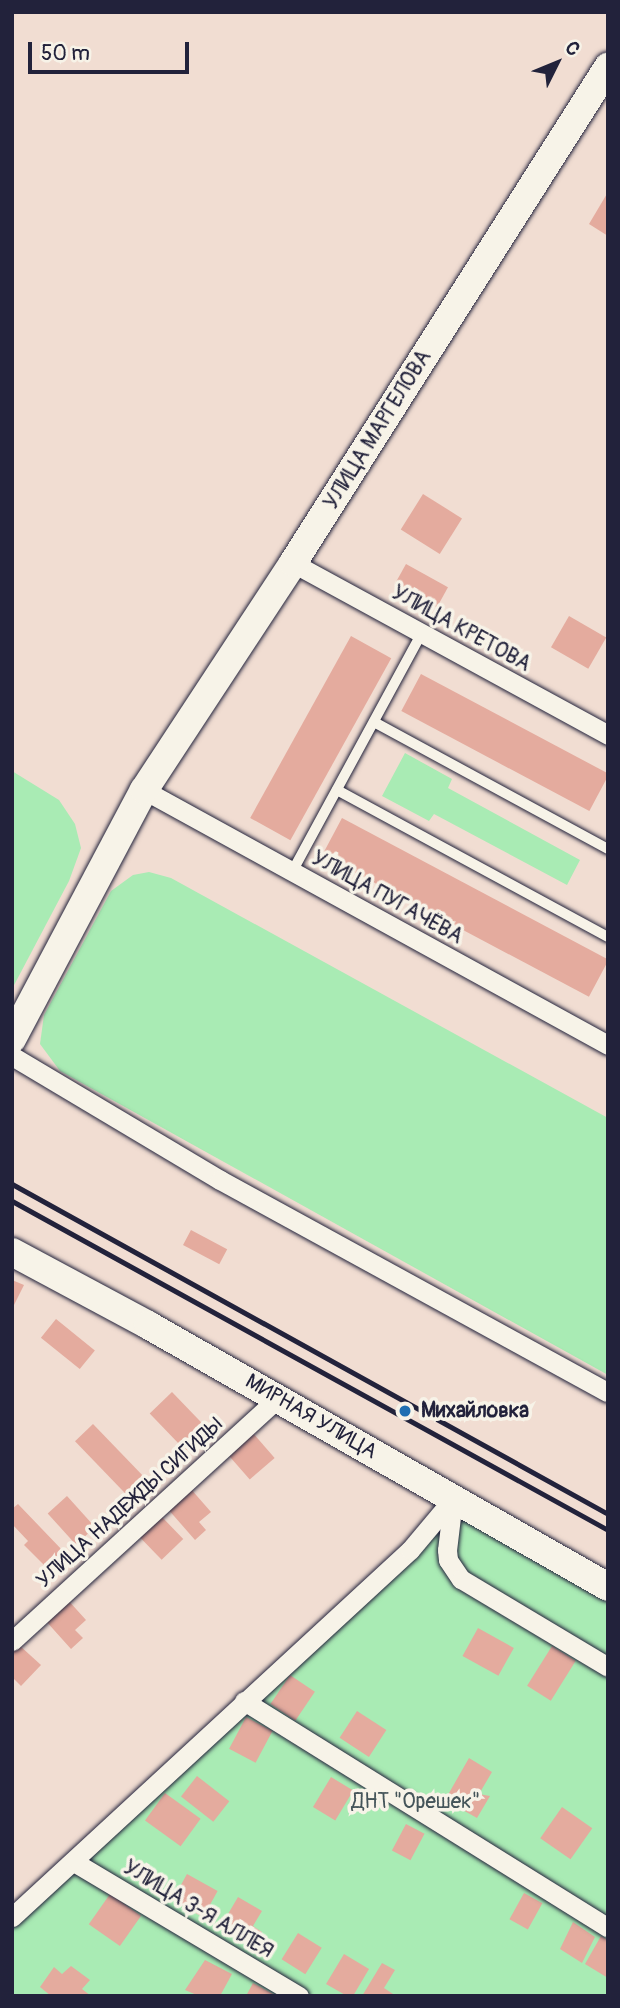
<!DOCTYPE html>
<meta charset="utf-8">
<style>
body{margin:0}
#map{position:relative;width:620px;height:2008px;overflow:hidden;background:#f1ddd2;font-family:Pangolin,sans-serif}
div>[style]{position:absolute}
.green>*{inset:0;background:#a9ebb4}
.building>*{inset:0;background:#e4ab9e;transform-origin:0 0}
.roads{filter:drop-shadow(0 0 2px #22223b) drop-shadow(0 0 2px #22223b)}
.lane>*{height:10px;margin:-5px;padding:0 5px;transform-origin:5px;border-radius:5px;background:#f7f3e8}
.street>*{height:19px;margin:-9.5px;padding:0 9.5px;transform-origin:9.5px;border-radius:9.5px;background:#f7f3e8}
.secondary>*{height:28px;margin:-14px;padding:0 14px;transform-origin:14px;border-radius:14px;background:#f7f3e8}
.rail>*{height:5px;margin:-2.5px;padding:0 2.5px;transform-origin:2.5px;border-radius:2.5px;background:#22223b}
.dots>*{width:19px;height:19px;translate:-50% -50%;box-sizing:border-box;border:4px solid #f7f3e8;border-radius:50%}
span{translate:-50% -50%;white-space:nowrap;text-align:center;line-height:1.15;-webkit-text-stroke:7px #f7f3e8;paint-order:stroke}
.street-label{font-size:21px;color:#22223b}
.poi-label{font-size:21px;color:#22223b;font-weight:700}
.left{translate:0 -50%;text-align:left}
.park-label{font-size:21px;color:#445459}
.frame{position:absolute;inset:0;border:14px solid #22223b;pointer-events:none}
.north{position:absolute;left:522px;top:28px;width:70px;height:70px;-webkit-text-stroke:5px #f7f3e8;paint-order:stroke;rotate:47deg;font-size:19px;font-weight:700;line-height:28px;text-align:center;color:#22223b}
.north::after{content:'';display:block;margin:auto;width:24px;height:32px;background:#22223b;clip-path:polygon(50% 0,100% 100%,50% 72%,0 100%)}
.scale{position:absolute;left:28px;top:42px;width:161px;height:32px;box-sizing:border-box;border:4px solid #22223b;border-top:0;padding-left:9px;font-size:21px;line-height:24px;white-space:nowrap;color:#22223b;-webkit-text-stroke:5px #f7f3e8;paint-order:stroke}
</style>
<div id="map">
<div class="green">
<div style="clip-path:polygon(405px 753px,452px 779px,448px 788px,580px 860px,567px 885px,434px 814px,429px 821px,382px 796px)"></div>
<div style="clip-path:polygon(12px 771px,59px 800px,75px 824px,81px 848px,69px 881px,12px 989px)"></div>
<div style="clip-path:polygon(149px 872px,171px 878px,608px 1118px,608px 1375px,60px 1071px,40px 1044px,44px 1015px,111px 891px,133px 875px)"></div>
<div style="clip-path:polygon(463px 1490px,608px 1572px,608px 1996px,12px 1996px,12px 1929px,74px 1862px)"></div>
</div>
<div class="building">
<div style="clip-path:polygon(608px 192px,608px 236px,589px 224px)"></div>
<div style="left:423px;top:494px;width:46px;height:42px;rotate:32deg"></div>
<div style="left:406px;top:564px;width:48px;height:23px;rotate:29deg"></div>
<div style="left:569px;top:616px;width:43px;height:36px;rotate:30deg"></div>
<div style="left:351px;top:636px;width:46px;height:208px;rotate:29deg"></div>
<div style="left:421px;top:674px;width:213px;height:42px;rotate:28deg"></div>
<div style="left:342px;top:818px;width:302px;height:42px;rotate:28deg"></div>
<div style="left:191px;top:1230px;width:41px;height:17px;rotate:28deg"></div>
<div style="clip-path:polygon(12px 1280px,24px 1285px,12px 1309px)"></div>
<div style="left:56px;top:1319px;width:50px;height:24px;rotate:39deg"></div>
<div style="left:172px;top:1392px;width:52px;height:31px;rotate:46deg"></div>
<div style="left:93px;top:1424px;width:77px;height:25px;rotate:46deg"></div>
<div style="left:253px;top:1433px;width:33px;height:33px;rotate:49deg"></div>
<div style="clip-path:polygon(190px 1488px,211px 1512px,199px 1522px,206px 1530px,195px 1540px,167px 1508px)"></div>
<div style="left:67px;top:1496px;width:42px;height:26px;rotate:48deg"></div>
<div style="clip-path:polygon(18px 1504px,64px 1552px,47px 1568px,24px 1545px,28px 1541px,12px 1524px,12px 1509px)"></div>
<div style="left:161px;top:1516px;width:32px;height:30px;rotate:46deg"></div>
<div style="clip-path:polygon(67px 1599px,86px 1620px,75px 1630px,83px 1638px,71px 1649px,45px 1620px)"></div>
<div style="left:478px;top:1628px;width:41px;height:32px;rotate:29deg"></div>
<div style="clip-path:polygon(19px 1645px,41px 1665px,21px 1686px,12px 1677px,12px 1652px)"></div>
<div style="left:552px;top:1646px;width:28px;height:47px;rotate:32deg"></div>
<div style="left:290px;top:1675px;width:30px;height:35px;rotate:34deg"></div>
<div style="left:357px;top:1711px;width:35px;height:32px;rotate:33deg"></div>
<div style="left:246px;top:1717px;width:30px;height:36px;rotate:28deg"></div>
<div style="clip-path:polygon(469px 1758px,492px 1772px,479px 1794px,490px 1796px,477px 1818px,445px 1800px)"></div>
<div style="left:197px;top:1776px;width:41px;height:26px;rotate:38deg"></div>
<div style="left:331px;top:1777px;width:26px;height:35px;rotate:31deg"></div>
<div style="left:165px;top:1793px;width:44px;height:34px;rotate:36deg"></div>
<div style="left:562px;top:1807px;width:37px;height:38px;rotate:35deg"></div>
<div style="left:406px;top:1824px;width:21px;height:30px;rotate:28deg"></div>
<div style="left:187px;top:1874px;width:35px;height:30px;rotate:29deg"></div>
<div style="left:524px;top:1893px;width:21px;height:30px;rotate:29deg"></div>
<div style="left:110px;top:1894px;width:38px;height:37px;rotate:35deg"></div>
<div style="clip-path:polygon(238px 1897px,262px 1911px,253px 1926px,262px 1932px,254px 1946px,221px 1926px)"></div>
<div style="clip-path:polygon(573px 1922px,595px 1937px,582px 1963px,560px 1949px)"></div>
<div style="left:298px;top:1933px;width:28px;height:31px;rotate:32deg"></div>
<div style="clip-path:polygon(601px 1936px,608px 1940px,608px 1978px,585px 1964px)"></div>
<div style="clip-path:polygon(344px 1954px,369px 1969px,353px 1996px,347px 1996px,326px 1984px)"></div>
<div style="clip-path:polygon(205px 1960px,232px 1974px,220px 1996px,199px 1996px,185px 1990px)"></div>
<div style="clip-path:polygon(382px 1963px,395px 1970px,384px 1988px,396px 1996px,362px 1996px)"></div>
<div style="clip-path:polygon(71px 1966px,90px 1980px,82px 1989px,91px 1996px,51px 1996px,40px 1987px,54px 1967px,62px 1974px)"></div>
<div style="clip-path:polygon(253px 1983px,277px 1996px,246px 1996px)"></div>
</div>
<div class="roads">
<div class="lane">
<div style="left:374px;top:722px;width:266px;rotate:28.5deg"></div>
<div style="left:337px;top:790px;width:308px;rotate:28.5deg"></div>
<div style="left:292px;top:872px;width:271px;rotate:-61.5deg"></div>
</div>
<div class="street">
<div style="left:293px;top:563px;width:359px;rotate:28.6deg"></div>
<div style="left:144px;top:790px;width:529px;rotate:28.79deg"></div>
<div style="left:12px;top:1056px;width:242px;rotate:30.8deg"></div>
<div style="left:220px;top:1180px;width:442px;rotate:28.7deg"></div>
<div style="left:453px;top:1500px;width:50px;rotate:96.8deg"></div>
<div style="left:447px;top:1550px;width:10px;rotate:84deg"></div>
<div style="left:448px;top:1560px;width:23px;rotate:56deg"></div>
<div style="left:461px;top:1579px;width:171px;rotate:30.9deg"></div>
<div style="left:12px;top:1641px;width:360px;rotate:-42.4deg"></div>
<div style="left:244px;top:1701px;width:429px;rotate:31.9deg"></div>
<div style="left:74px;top:1862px;width:262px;rotate:30.8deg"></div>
<div style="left:12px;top:1917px;width:541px;rotate:-42.68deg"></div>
<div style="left:410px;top:1550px;width:67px;rotate:-49.9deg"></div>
</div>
<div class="secondary">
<div style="left:12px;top:1039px;width:282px;rotate:-62.1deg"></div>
<div style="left:144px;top:790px;width:272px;rotate:-56.7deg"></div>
<div style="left:293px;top:563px;width:588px;rotate:-57.58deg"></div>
<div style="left:12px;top:1252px;width:154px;rotate:28.2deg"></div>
<div style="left:148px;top:1325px;width:529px;rotate:29.66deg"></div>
</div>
</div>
<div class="rail">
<div style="left:12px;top:1184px;width:681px;rotate:28.97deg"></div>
<div style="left:12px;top:1201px;width:681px;rotate:28.9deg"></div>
</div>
<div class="dots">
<div style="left:405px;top:1411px;background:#1f6fb2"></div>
</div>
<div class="street-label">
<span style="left:378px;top:430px;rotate:-58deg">УЛИЦА МАРГЕЛОВА</span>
<span style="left:461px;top:629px;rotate:29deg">УЛИЦА КРЕТОВА</span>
<span style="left:387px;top:898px;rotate:29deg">УЛИЦА ПУГАЧЁВА</span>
<span style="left:311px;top:1417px;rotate:30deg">МИРНАЯ УЛИЦА</span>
<span style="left:130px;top:1503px;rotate:-42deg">УЛИЦА НАДЕЖДЫ СИГИДЫ</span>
<span style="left:198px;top:1910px;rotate:31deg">УЛИЦА 3-Я АЛЛЕЯ</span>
</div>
<div class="poi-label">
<span class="left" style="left:421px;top:1411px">Михайловка</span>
</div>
<div class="park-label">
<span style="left:416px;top:1802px">ДНТ "Орешек"</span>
</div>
<div class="frame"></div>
<div class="north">С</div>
<div class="scale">50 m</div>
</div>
